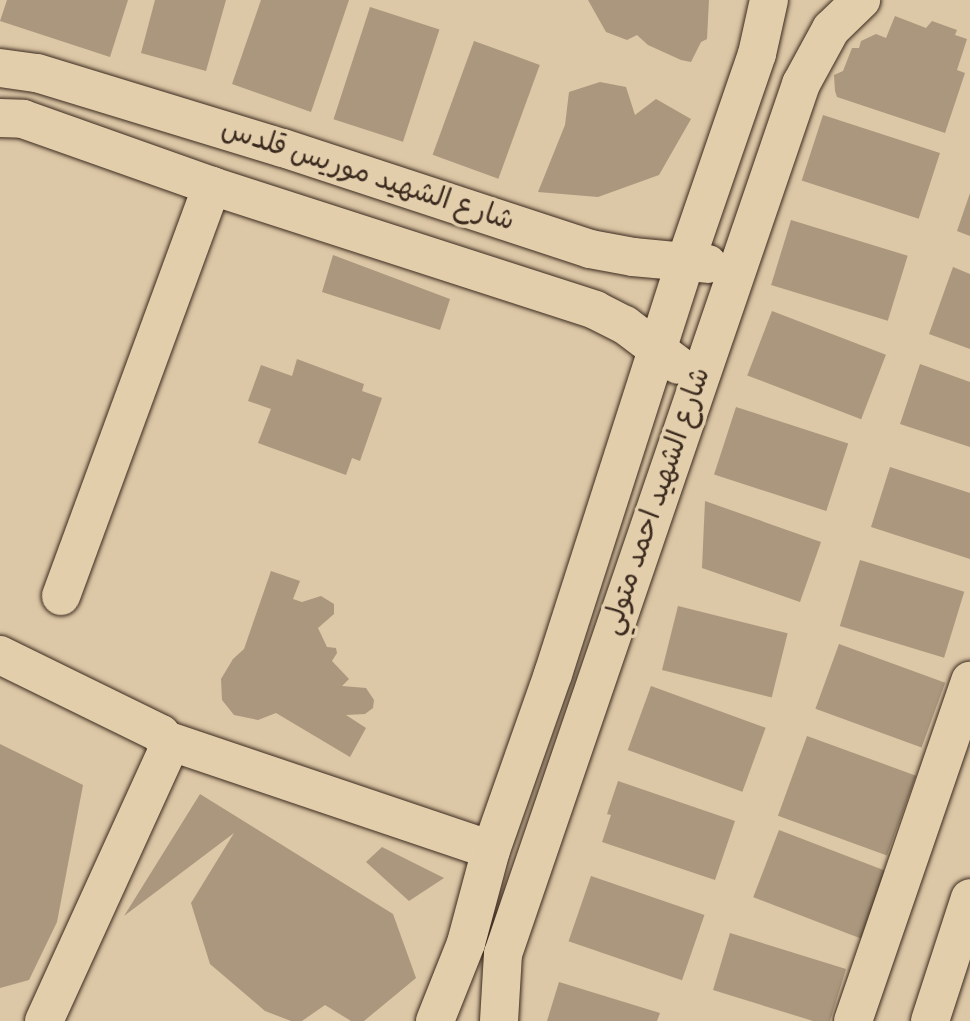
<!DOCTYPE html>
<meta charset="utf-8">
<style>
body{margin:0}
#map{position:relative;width:970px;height:1021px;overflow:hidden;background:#dcc7a6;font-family:Dekko,"Playpen Sans Arabic",sans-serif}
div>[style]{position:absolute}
.building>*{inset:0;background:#aa977d;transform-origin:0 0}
.roads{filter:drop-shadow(0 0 2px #3b2a1e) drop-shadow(0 0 2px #3b2a1e)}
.minor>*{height:38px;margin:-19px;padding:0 19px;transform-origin:19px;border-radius:19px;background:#e3ceac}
span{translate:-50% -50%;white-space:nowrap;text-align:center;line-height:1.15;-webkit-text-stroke:7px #e3ceac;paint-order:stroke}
.street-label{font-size:28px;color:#3b2a1e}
</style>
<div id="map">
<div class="building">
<div style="clip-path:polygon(7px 0,128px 0,110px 57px,0 21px)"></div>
<div style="clip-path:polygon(155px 0,226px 0,206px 71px,141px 53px)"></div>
<div style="clip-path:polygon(261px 0,349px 0,311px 112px,232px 84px)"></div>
<div style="clip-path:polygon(588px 0,709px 0,707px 39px,701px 42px,691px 62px,681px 60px,648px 45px,637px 35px,627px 40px,606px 32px)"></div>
<div style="left:370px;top:7px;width:73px;height:118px;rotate:18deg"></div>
<div style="clip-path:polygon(895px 16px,926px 28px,932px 21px,957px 30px,955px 35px,967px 39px,957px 70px,965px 73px,945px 133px,837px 97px,835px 91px,834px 75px,843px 71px,852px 48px,859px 48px,861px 41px,876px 34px,886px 38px)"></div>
<div style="left:474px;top:41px;width:70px;height:121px;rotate:20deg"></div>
<div style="clip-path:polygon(600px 82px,626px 87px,635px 115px,656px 99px,691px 119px,659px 175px,598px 197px,538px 192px,565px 125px,569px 92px)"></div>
<div style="left:823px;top:115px;width:123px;height:69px;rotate:18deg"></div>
<div style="clip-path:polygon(970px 193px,970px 236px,957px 231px)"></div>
<div style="left:791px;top:220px;width:122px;height:68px;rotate:17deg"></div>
<div style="clip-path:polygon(333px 255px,450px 299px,440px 330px,322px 292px)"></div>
<div style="clip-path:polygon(953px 267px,970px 274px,970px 349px,929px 334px)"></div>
<div style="left:772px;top:311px;width:122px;height:69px;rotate:21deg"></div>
<div style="clip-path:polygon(297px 359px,364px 384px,362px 391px,382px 398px,360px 461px,352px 458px,346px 475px,258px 443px,271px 409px,248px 401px,261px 365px,292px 376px)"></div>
<div style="clip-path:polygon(920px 364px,970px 382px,970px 447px,900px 424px)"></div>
<div style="left:736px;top:407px;width:118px;height:71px;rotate:18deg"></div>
<div style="clip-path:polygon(890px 467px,970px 493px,970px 559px,871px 527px)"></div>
<div style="clip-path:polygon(705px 501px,821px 542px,800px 602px,702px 568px)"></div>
<div style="left:860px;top:560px;width:109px;height:69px;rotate:17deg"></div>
<div style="clip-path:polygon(271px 571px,300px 581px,293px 599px,302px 602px,321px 596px,334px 604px,334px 614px,318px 628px,327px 647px,336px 648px,337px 653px,332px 661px,349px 679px,342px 686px,366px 688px,374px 700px,373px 708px,365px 714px,346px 715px,366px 728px,350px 757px,276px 713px,258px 720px,234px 715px,222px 700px,221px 679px,233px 659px,244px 649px)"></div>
<div style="left:678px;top:606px;width:113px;height:66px;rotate:14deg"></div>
<div style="left:839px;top:644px;width:113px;height:69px;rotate:20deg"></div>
<div style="left:651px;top:686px;width:122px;height:68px;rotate:20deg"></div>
<div style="left:807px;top:736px;width:116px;height:85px;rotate:20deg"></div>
<div style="clip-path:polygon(0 744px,83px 785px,57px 922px,29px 980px,0 988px)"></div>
<div style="clip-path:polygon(618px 781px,735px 821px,715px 880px,602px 842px,611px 815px,607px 814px)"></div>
<div style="clip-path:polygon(200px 794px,393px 914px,416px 978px,364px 1021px,351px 1021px,325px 1005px,302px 1021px,291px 1021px,265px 1011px,210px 964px,191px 903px,234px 833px,124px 916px)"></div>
<div style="left:779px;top:830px;width:116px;height:72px;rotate:21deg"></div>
<div style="clip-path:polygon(382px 847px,444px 878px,409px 901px,366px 862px)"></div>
<div style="left:591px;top:876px;width:120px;height:69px;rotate:19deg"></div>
<div style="clip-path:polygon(730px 933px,846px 969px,830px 1021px,813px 1021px,713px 990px)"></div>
<div style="clip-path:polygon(559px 982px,660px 1013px,657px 1021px,547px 1021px)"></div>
</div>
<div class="roads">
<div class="minor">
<div style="left:0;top:68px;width:37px;rotate:8deg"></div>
<div style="left:37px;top:73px;width:257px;rotate:17deg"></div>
<div style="left:283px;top:148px;width:323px;rotate:18.2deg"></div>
<div style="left:590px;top:249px;width:44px;rotate:10.5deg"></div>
<div style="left:633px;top:257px;width:75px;rotate:5.3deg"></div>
<div style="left:0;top:118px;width:23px;rotate:2deg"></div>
<div style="left:23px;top:119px;width:201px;rotate:19.5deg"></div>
<div style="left:212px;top:186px;width:403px;rotate:17.9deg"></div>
<div style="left:595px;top:310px;width:34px;rotate:27deg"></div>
<div style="left:625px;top:325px;width:66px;rotate:37deg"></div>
<div style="left:61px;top:596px;width:437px;rotate:-69.8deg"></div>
<div style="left:0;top:655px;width:179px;rotate:26.1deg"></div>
<div style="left:161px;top:734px;width:17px;rotate:65deg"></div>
<div style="left:168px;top:749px;width:299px;rotate:114.5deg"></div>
<div style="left:166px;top:740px;width:343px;rotate:18.7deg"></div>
<div style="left:435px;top:1021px;width:84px;rotate:-68.3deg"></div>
<div style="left:466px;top:943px;width:96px;rotate:-75deg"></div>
<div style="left:491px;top:850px;width:187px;rotate:-70.6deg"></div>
<div style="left:553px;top:674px;width:432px;rotate:-72.2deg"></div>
<div style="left:685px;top:263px;width:221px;rotate:-71deg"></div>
<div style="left:757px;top:54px;width:55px;rotate:-77.5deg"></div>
<div style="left:499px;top:1021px;width:67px;rotate:-86.6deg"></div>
<div style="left:503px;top:954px;width:920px;rotate:-71.09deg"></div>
<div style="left:801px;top:84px;width:63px;rotate:-61.4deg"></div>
<div style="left:831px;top:29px;width:42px;rotate:-44deg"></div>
<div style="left:853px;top:1021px;width:360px;rotate:-71deg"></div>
<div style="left:930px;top:1021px;width:129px;rotate:-72deg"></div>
</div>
</div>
<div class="street-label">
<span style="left:367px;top:178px;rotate:18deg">شارع الشهيد موريس قلدس</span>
<span style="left:659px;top:502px;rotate:-71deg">شارع الشهيد احمد متولي</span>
</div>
</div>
